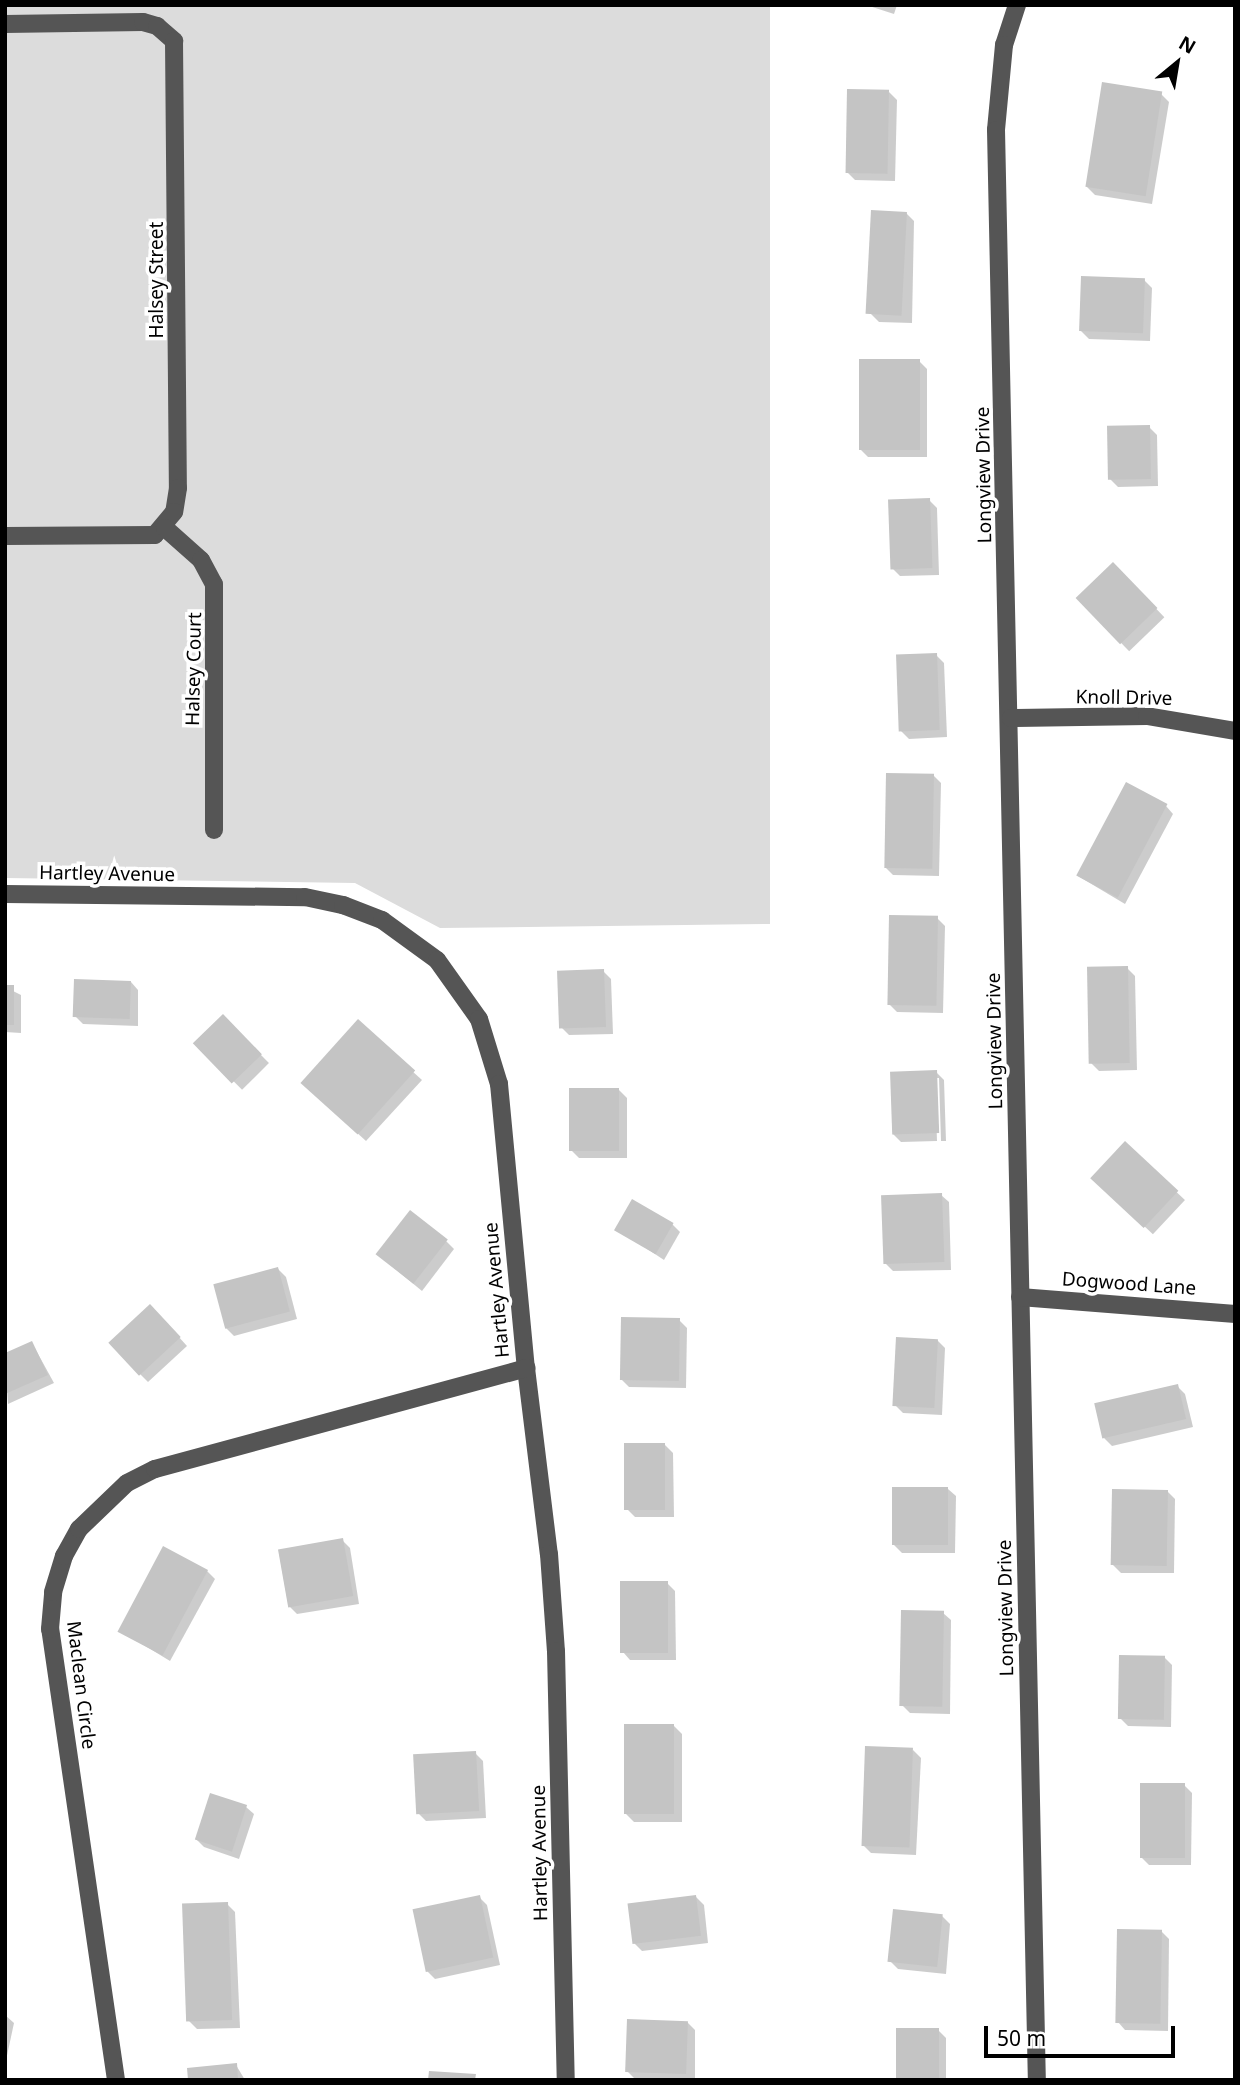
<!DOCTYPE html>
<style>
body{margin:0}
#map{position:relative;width:1240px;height:2085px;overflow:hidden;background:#fff;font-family:"Noto Sans",sans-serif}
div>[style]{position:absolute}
.green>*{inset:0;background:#dcdcdc}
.shadow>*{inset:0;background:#0003;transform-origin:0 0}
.building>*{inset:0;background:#c4c4c4;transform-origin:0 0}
.minor>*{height:18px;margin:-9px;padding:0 9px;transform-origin:9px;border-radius:9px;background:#555}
span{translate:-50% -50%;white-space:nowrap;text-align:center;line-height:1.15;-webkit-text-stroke:7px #fff;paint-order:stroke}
.street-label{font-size:19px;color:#000}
.frame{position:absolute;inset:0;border:7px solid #000;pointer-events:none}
.north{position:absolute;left:1142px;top:28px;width:70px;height:70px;-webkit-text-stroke:5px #fff;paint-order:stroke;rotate:30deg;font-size:19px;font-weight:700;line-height:28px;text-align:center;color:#000}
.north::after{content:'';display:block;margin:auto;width:24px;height:32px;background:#000;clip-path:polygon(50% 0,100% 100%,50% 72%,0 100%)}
.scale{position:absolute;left:984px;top:2026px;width:191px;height:32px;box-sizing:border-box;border:4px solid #000;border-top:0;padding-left:9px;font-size:21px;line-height:24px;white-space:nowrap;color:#000;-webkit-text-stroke:5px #fff;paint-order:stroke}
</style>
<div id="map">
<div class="green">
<div style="clip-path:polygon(5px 5px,770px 5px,770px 924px,440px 928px,355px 883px,5px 878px)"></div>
</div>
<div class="shadow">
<div style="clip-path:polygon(866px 5px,897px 5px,894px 14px)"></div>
<div style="clip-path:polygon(889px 92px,897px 100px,895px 181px,855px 180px,847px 172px)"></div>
<div style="clip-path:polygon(1161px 94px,1169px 102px,1152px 204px,1095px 195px,1087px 187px)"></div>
<div style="clip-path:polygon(906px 213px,914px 221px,912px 323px,879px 322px,871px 314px)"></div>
<div style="clip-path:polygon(1144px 280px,1152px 288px,1150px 341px,1089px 339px,1081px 331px)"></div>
<div style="clip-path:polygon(919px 361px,927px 369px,927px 457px,868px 457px,860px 449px)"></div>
<div style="clip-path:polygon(1149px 427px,1157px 435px,1158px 486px,1118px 487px,1110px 479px)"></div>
<div style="clip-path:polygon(929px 500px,937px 508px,939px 575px,900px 576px,892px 568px)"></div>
<div style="left:1113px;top:564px;width:74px;height:49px;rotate:46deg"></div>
<div style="clip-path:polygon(936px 655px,944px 663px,947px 737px,909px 739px,901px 731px)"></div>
<div style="clip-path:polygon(933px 775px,941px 783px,939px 876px,893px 875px,885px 867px)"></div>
<div style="clip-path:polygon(1166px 806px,1173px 814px,1125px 904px,1078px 876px)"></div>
<div style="clip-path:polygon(937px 918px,945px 926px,943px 1013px,897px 1012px,889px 1004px)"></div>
<div style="clip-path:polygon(1127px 968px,1135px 976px,1137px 1070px,1099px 1071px,1091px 1063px)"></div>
<div style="clip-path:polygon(603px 971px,611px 979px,613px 1034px,569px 1035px,561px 1027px)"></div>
<div style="clip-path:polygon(131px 982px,138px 990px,138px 1026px,83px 1024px,75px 1016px)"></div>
<div style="clip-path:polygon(5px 987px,21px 995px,21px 1033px,5px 1032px)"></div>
<div style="left:223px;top:1017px;width:65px;height:38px;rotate:45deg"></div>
<div style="clip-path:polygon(358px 1022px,422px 1080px,366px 1141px,311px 1091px)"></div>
<div style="clip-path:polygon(936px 1072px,944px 1080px,946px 1141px,941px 1141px,939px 1078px,935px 1078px,937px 1141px,901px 1142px,893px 1134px)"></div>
<div style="clip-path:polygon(619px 1090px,627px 1098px,627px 1158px,579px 1158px,571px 1150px)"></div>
<div style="left:1125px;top:1144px;width:82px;height:47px;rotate:43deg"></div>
<div style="clip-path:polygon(941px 1195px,949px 1202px,951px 1270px,893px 1271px,885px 1263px)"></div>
<div style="clip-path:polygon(672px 1224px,680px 1232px,664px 1260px,617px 1229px)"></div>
<div style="clip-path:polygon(446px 1241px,454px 1249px,422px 1291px,377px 1254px)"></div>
<div style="clip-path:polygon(278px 1269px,286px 1277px,297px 1319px,234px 1336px,226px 1328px)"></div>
<div style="clip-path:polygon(158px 1314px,187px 1346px,148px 1382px,140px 1374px)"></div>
<div style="clip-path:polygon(679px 1320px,687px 1328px,686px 1388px,629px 1387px,621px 1379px)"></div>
<div style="clip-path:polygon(937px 1340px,945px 1348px,942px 1415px,903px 1413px,895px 1405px)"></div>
<div style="clip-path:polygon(32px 1343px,54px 1383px,8px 1404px,5px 1355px)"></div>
<div style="clip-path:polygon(1177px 1386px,1185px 1394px,1193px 1427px,1112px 1446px,1104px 1438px)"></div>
<div style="clip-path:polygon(665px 1445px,673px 1453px,674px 1517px,635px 1517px,627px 1509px)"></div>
<div style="clip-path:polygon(948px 1489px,956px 1496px,955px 1553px,902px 1553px,894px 1545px)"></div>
<div style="clip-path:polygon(1167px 1491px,1175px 1499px,1174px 1573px,1121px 1573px,1113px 1565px)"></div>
<div style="clip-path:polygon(342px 1540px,350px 1548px,359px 1604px,297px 1614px,289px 1606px)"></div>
<div style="clip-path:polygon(207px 1571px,215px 1579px,170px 1661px,119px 1630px)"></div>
<div style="clip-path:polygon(667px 1583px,675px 1591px,676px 1660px,630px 1660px,623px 1652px)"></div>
<div style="clip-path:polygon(943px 1613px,951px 1620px,950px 1714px,910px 1713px,902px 1705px)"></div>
<div style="clip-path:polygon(1164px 1657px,1172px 1665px,1171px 1727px,1128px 1726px,1120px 1718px)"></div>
<div style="clip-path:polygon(674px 1726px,682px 1734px,682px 1822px,634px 1822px,626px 1814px)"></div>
<div style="clip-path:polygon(913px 1750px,921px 1758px,916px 1855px,871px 1853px,863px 1845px)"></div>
<div style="clip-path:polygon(475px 1753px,483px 1761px,486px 1818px,426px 1821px,418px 1813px)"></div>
<div style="clip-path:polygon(1184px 1785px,1192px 1793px,1191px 1865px,1149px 1865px,1141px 1857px)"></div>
<div style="clip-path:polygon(246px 1807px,254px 1814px,239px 1859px,204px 1847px,196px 1839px)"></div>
<div style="clip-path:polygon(479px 1897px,487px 1905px,500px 1965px,435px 1979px,427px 1971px)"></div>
<div style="clip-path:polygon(696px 1897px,704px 1905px,708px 1943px,642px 1951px,634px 1943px)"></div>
<div style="clip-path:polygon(227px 1904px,235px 1912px,240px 2028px,197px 2029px,189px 2021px)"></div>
<div style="clip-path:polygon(942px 1916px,950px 1924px,946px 1974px,898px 1969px,890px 1961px)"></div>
<div style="clip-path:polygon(1161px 1931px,1169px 1939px,1168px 2031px,1125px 2030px,1118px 2022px)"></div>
<div style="clip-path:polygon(5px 2015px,14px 2023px,5px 2065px)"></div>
<div style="clip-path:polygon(687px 2022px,695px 2030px,695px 2080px,635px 2079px,627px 2071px)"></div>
<div style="clip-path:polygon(938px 2030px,946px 2038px,946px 2080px,897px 2080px)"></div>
<div style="clip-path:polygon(236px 2065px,245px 2080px,190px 2080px)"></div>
</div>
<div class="building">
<div style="left:1102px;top:82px;width:61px;height:106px;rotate:9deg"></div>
<div style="left:847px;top:89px;width:42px;height:84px;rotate:1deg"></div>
<div style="left:871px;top:210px;width:36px;height:104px;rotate:3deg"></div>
<div style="left:1081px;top:276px;width:64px;height:55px;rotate:2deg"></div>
<div style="left:859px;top:359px;width:61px;height:91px"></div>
<div style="left:1150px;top:425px;width:54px;height:43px;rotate:89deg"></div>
<div style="left:930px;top:498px;width:70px;height:42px;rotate:88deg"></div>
<div style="left:1113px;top:562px;width:64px;height:52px;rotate:46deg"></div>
<div style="left:937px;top:653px;width:77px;height:41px;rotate:88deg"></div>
<div style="left:886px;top:773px;width:48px;height:95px;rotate:1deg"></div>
<div style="left:1126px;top:782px;width:47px;height:106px;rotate:28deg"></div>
<div style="left:889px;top:915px;width:49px;height:90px;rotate:1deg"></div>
<div style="left:1128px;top:966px;width:97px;height:41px;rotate:89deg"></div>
<div style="left:604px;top:969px;width:58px;height:47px;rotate:88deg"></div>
<div style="left:74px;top:979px;width:57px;height:38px;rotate:2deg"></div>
<div style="left:5px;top:985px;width:9px;height:40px"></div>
<div style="left:223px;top:1014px;width:56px;height:42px;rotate:46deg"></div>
<div style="left:358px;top:1019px;width:77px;height:86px;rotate:42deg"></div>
<div style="left:937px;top:1070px;width:63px;height:47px;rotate:88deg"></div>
<div style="left:569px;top:1088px;width:50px;height:63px"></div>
<div style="left:1125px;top:1141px;width:73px;height:51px;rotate:43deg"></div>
<div style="left:942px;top:1193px;width:69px;height:61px;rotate:88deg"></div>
<div style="left:632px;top:1199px;width:48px;height:36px;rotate:30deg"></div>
<div style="left:410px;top:1210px;width:48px;height:56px;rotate:38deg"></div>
<div style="left:278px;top:1267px;width:46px;height:67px;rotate:75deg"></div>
<div style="left:150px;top:1304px;width:45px;height:57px;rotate:47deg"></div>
<div style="left:621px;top:1317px;width:59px;height:63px;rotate:1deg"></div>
<div style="left:896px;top:1337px;width:42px;height:69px;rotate:3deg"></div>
<div style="clip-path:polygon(32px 1341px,48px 1375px,5px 1394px,5px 1353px)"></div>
<div style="left:1178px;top:1384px;width:36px;height:86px;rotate:77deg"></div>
<div style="left:624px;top:1443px;width:41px;height:67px"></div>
<div style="left:892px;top:1487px;width:56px;height:58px"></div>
<div style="left:1112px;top:1489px;width:56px;height:76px;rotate:1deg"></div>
<div style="left:343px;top:1538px;width:59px;height:66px;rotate:80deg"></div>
<div style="left:163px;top:1546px;width:51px;height:97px;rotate:28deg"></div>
<div style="left:620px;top:1581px;width:48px;height:72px"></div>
<div style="left:901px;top:1610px;width:43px;height:96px;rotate:1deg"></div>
<div style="left:1119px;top:1655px;width:46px;height:64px;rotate:1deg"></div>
<div style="left:624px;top:1724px;width:50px;height:90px"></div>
<div style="left:865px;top:1746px;width:48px;height:100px;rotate:2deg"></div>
<div style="left:476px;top:1751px;width:60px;height:63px;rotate:87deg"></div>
<div style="left:1140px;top:1783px;width:45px;height:75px"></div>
<div style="left:210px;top:1793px;width:39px;height:49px;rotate:18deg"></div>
<div style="left:480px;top:1895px;width:64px;height:69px;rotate:78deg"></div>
<div style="left:696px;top:1895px;width:41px;height:69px;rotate:83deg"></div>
<div style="left:228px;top:1902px;width:118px;height:46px;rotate:88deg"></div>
<div style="left:893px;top:1909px;width:50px;height:53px;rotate:6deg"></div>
<div style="left:1117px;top:1929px;width:45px;height:94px;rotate:1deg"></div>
<div style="left:627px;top:2019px;width:61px;height:53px;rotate:2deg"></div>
<div style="left:896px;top:2028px;width:43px;height:52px"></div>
<div style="clip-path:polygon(237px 2063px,238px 2080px,188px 2080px,187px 2068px)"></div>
<div style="clip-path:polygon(429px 2071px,476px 2074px,475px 2080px,428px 2080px)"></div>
</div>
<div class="minor">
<div style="left:1017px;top:5px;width:42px;rotate:108deg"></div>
<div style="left:1004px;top:45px;width:85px;rotate:95.4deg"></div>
<div style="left:996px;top:130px;width:1950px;rotate:88.8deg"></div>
<div style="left:5px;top:24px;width:138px;rotate:-0.8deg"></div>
<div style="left:143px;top:22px;width:15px;rotate:16deg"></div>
<div style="left:157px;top:26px;width:23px;rotate:41deg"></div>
<div style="left:174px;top:41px;width:447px;rotate:89.5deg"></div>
<div style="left:178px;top:488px;width:24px;rotate:99deg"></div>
<div style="left:174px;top:512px;width:30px;rotate:130deg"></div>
<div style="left:155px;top:535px;width:150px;rotate:179.6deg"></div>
<div style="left:165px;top:528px;width:48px;rotate:41.6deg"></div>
<div style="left:201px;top:560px;width:27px;rotate:62deg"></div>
<div style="left:214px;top:584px;width:246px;rotate:90deg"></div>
<div style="left:1011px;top:718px;width:136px;rotate:-0.8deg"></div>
<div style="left:1147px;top:716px;width:89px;rotate:9.7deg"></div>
<div style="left:5px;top:894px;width:300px;rotate:0.6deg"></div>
<div style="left:305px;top:897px;width:39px;rotate:12deg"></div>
<div style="left:343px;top:905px;width:42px;rotate:21deg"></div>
<div style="left:382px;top:920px;width:68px;rotate:36deg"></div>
<div style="left:437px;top:960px;width:72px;rotate:54.6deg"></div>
<div style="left:479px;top:1019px;width:68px;rotate:72.9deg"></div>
<div style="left:499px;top:1084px;width:285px;rotate:84.6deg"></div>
<div style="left:526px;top:1368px;width:187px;rotate:83deg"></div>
<div style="left:549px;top:1554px;width:97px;rotate:85.9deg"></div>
<div style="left:556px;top:1651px;width:429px;rotate:88.7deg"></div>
<div style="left:1020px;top:1297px;width:216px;rotate:4.5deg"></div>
<div style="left:116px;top:2080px;width:456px;rotate:-98.3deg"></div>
<div style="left:50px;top:1629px;width:37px;rotate:-85deg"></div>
<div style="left:53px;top:1592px;width:38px;rotate:-73deg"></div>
<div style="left:64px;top:1556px;width:31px;rotate:-61deg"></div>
<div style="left:79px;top:1529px;width:66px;rotate:-43.8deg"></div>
<div style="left:127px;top:1483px;width:31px;rotate:-27deg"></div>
<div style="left:155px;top:1469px;width:385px;rotate:-15.2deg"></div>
</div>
<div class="street-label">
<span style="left:157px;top:280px;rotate:-90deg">Halsey Street</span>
<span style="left:984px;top:475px;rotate:-91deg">Longview Drive</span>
<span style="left:194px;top:669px;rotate:-89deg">Halsey Court</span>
<span style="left:1124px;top:698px;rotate:1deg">Knoll Drive</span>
<span style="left:107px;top:874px;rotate:1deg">Hartley Avenue</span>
<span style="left:995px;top:1041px;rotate:-91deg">Longview Drive</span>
<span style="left:1129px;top:1284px;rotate:4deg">Dogwood Lane</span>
<span style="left:497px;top:1290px;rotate:-95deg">Hartley Avenue</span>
<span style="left:1006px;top:1608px;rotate:-91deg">Longview Drive</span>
<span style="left:81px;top:1685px;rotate:83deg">Maclean Circle</span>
<span style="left:540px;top:1853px;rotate:-91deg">Hartley Avenue</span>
</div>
<div class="frame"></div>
<div class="north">N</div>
<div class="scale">50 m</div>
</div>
